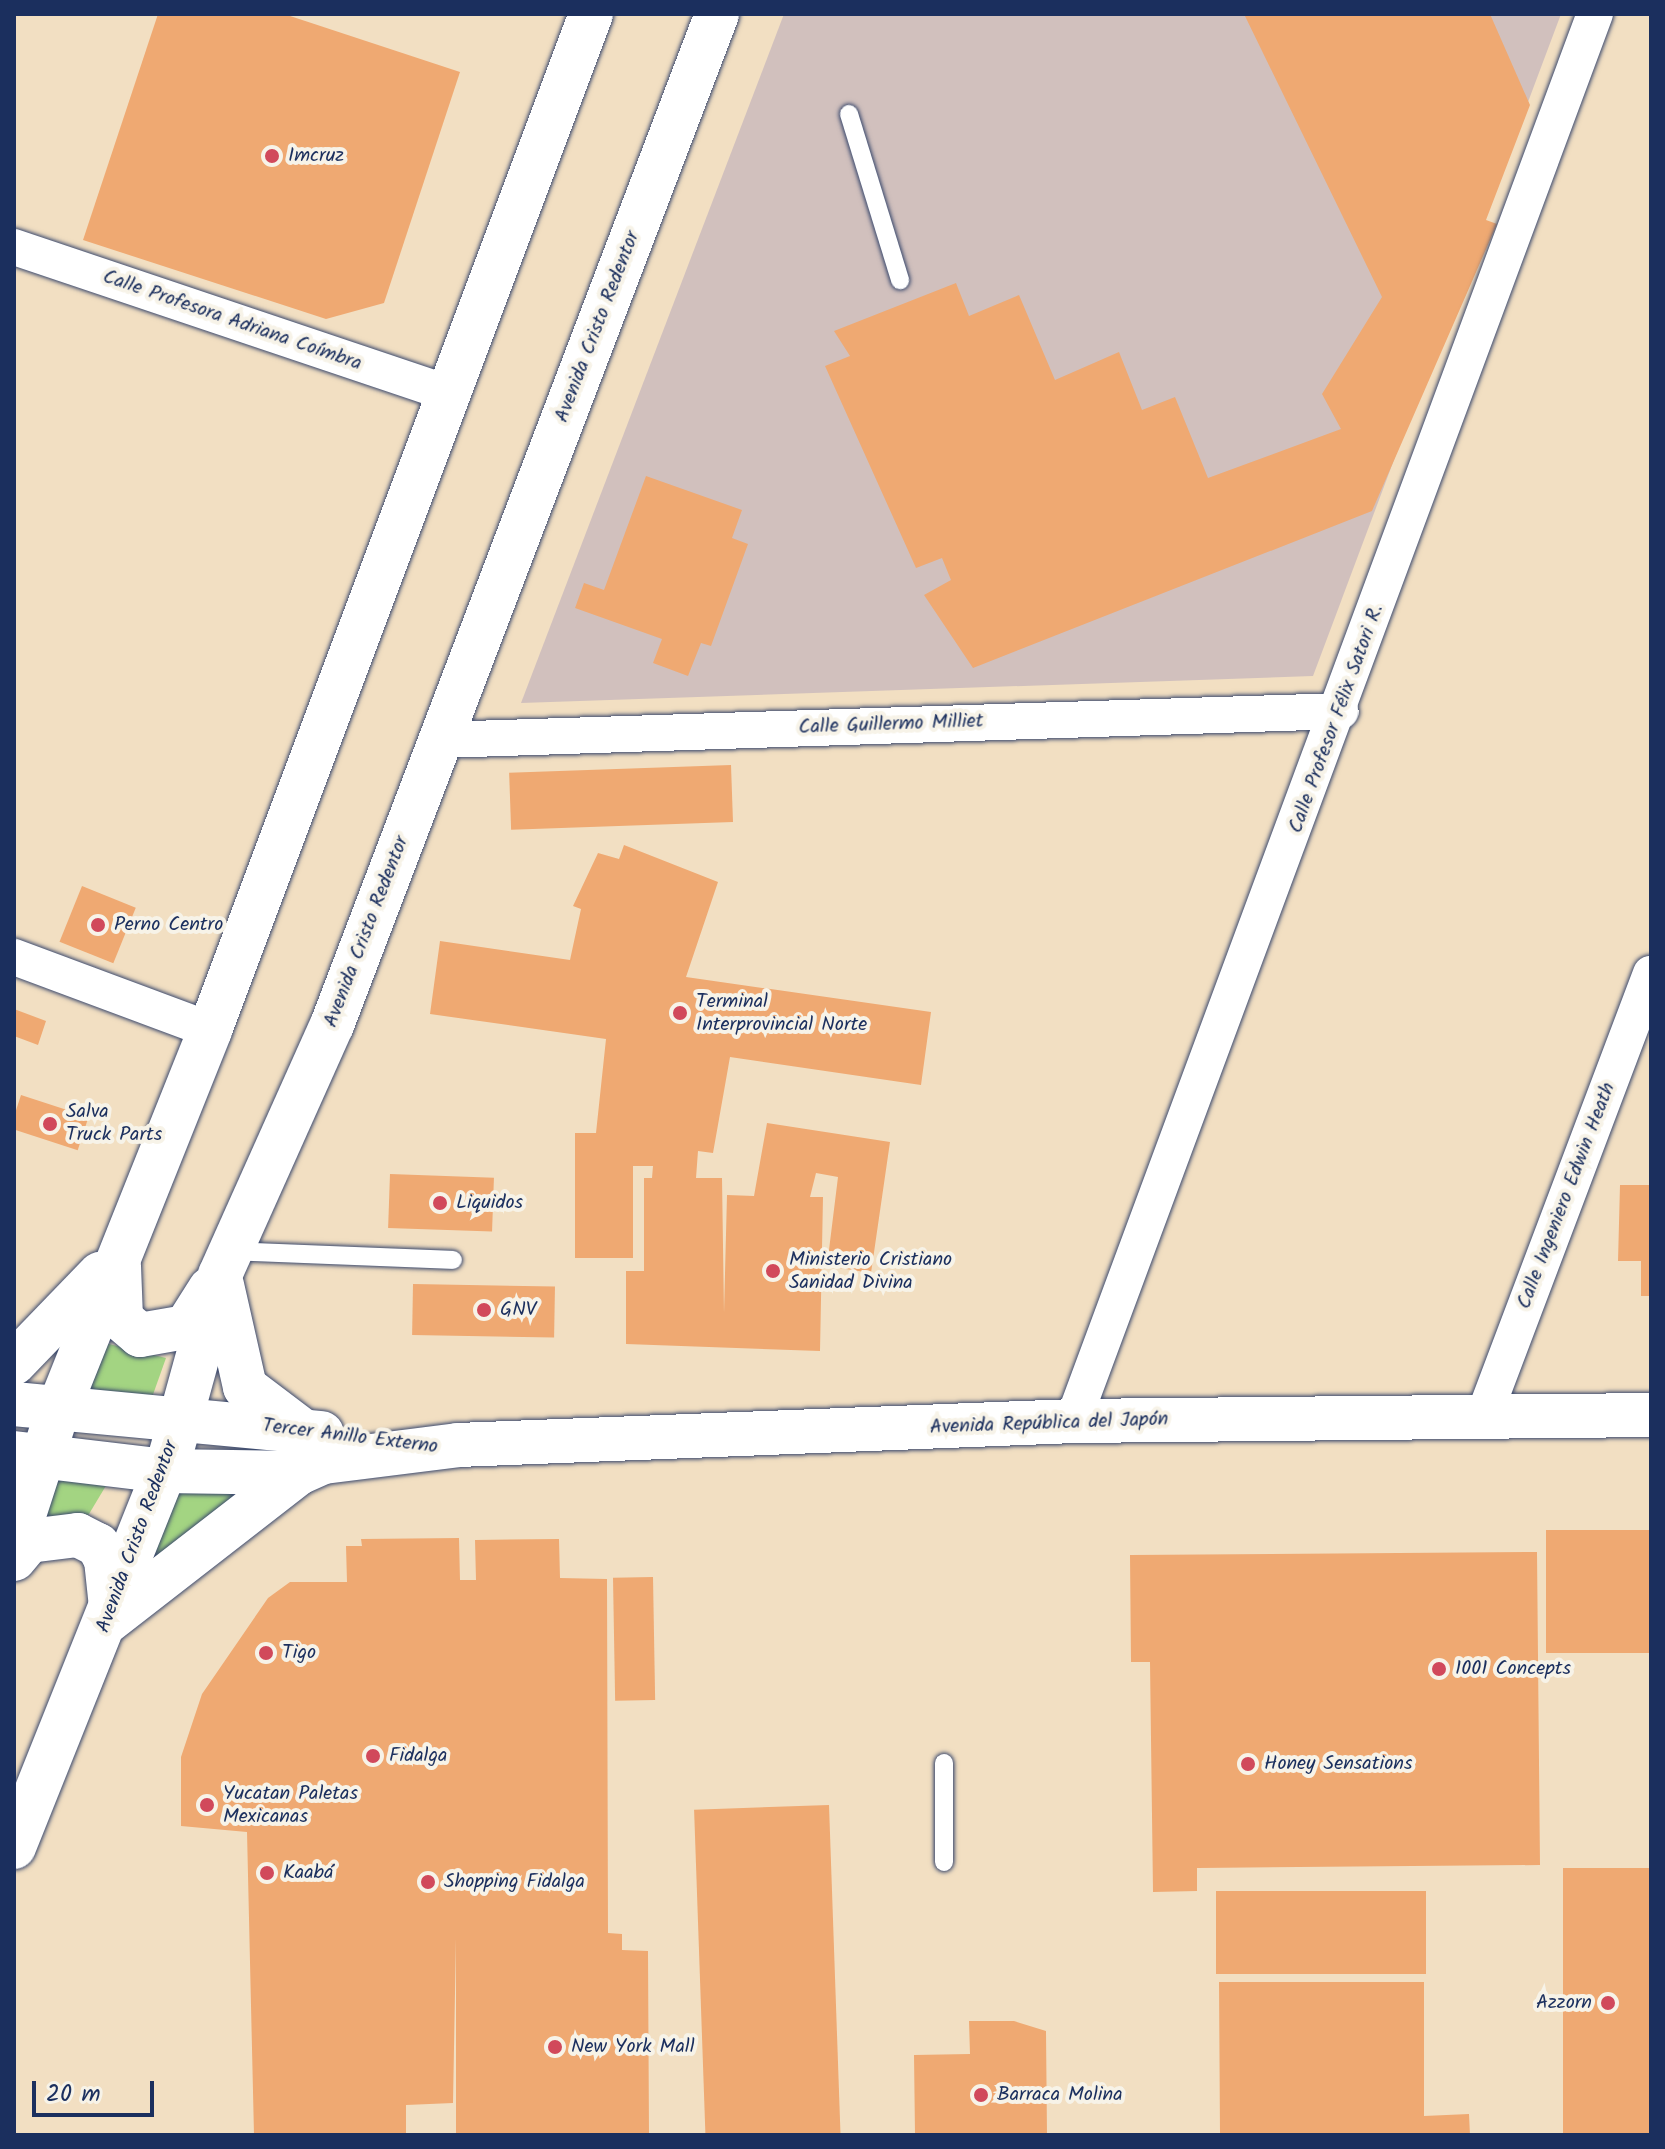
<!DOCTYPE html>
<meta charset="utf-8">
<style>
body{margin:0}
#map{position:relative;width:1665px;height:2149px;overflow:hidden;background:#f2dfc2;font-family:Kalam,sans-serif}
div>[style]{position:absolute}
.industrial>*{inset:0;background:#d1c0bd}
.green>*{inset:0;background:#a3d482}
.building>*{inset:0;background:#efa972;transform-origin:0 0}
.roads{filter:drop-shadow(0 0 2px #3b496d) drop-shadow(0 0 2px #3b496d)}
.lane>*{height:18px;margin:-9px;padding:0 9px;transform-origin:9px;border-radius:9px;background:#fff}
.street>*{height:36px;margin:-18px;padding:0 18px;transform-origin:18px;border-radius:18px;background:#fff}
.secondary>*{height:44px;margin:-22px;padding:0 22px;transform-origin:22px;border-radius:22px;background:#fff}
.primary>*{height:44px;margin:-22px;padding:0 22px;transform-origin:22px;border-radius:22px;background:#fff}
.dots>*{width:22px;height:22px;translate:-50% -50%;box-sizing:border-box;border:4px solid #f7f3e8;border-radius:50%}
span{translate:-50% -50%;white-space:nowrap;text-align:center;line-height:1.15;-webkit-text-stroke:8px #f7f3e8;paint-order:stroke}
.poi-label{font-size:20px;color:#1b2f5e}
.left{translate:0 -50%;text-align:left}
.right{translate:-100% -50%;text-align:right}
.street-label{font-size:20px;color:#1b2f5e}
.frame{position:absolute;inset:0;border:16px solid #1b2f5e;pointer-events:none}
.scale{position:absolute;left:32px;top:2081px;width:122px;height:36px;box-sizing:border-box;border:4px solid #1b2f5e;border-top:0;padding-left:10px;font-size:24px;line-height:28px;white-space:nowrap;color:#1b2f5e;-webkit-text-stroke:6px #f7f3e8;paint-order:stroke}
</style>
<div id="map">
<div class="industrial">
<div style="clip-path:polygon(784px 14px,1561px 14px,1313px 676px,521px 703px)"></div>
</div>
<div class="green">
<div style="clip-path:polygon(105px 1343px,166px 1358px,150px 1403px,88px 1395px)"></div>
<div style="clip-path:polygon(54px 1474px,107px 1484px,80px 1529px,34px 1511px)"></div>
<div style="clip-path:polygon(174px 1482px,255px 1491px,127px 1584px)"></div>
</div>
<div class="building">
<div style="clip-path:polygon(158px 14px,284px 14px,460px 72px,384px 303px,326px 319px,83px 240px)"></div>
<div style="clip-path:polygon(1244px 14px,1490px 14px,1530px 105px,1486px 220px,1497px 224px,1372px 511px,973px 668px,924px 595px,951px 580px,942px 558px,916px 568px,825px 366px,850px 356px,834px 331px,956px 283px,969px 316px,1019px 295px,1055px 380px,1119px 352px,1142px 410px,1175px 397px,1208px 478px,1341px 429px,1322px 394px,1382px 297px)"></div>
<div style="clip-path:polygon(646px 476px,742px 510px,732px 538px,748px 544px,711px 646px,701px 643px,688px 676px,653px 663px,662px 639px,575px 608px,584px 583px,604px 590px)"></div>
<div style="left:731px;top:765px;width:57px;height:222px;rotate:88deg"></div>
<div style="clip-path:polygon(624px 845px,718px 882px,686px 977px,931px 1012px,921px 1085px,730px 1057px,713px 1153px,698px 1151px,696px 1178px,722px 1178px,724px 1313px,727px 1195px,754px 1196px,767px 1123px,890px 1142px,871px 1273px,827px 1266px,838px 1177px,816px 1173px,810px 1197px,823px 1197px,820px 1351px,626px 1344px,626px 1271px,644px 1271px,644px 1178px,652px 1178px,653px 1166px,633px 1166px,633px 1258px,575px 1258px,575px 1133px,596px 1133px,606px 1039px,430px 1014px,440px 941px,570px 960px,581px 909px,573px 906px,598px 853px,619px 859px)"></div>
<div style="left:82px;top:886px;width:58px;height:60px;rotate:22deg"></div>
<div style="clip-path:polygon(14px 1009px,46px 1021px,38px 1045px,14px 1036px)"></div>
<div style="left:21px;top:1095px;width:71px;height:35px;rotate:18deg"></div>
<div style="left:390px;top:1174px;width:104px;height:54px;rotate:2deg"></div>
<div style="clip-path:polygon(1620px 1185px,1651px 1185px,1651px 1296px,1641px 1296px,1641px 1261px,1618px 1261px)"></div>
<div style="left:413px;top:1284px;width:142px;height:51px;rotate:1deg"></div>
<div style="left:1651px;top:1530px;width:123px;height:105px;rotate:90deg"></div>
<div style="clip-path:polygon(459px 1538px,460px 1580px,476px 1580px,475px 1540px,559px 1539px,560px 1578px,607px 1579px,608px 1933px,622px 1934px,622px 1950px,648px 1951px,649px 2135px,456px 2135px,456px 1938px,453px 2103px,406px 2105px,406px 2135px,254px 2135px,247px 1832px,181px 1826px,181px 1757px,202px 1694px,268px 1598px,290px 1582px,347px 1582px,346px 1546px,362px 1546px,361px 1539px)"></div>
<div style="clip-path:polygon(1537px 1552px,1540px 1865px,1197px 1868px,1197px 1891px,1153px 1892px,1150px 1662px,1131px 1662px,1130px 1555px)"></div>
<div style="left:653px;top:1577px;width:123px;height:40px;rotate:89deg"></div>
<div style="left:829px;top:1805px;width:330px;height:135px;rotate:88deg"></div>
<div style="left:1651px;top:1868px;width:267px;height:88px;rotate:90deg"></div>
<div style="left:1426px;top:1891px;width:83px;height:210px;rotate:90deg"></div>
<div style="clip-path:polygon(1219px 1982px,1424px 1982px,1424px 2116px,1469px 2114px,1470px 2135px,1220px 2135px)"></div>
<div style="clip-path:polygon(969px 2021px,1014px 2021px,1046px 2031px,1047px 2135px,915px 2135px,914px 2055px,970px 2054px)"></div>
</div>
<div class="roads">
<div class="lane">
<div style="left:849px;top:114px;width:174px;rotate:72.9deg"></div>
<div style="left:231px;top:1251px;width:222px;rotate:2.3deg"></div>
<div style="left:944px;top:1763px;width:99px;rotate:90deg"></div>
</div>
<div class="street">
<div style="left:14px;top:247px;width:460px;rotate:18.6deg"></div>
<div style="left:440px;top:740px;width:901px;rotate:-1.84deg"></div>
<div style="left:14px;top:957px;width:209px;rotate:20.4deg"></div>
<div style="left:1483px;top:1418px;width:475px;rotate:-69.3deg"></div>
<div style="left:1073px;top:1421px;width:1501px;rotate:-69.65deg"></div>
</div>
<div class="secondary">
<div style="left:14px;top:1404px;width:309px;rotate:5.4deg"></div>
<div style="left:14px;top:1453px;width:151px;rotate:6.8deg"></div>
<div style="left:164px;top:1471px;width:135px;rotate:0.8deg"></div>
<div style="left:299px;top:1473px;width:27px;rotate:-24deg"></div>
<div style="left:324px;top:1462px;width:135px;rotate:-7.2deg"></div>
<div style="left:458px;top:1445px;width:615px;rotate:-2.23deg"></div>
<div style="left:1073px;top:1421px;width:578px;rotate:-0.59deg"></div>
</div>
<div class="primary">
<div style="left:119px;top:1266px;width:53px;rotate:87.8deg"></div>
<div style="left:121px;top:1319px;width:25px;rotate:40deg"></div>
<div style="left:140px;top:1335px;width:47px;rotate:-9.9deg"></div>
<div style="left:186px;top:1327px;width:45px;rotate:-57.7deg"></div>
<div style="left:222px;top:1285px;width:105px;rotate:77.3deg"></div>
<div style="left:245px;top:1387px;width:73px;rotate:37.2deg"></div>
<div style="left:14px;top:1363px;width:124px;rotate:-46deg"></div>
<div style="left:14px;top:1546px;width:140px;rotate:-72.1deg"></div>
<div style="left:57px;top:1413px;width:412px;rotate:-68.2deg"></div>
<div style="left:210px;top:1030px;width:1085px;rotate:-69.44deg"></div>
<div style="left:14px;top:1559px;width:23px;rotate:-50deg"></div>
<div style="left:29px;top:1541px;width:49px;rotate:-7deg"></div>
<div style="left:78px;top:1535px;width:22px;rotate:27deg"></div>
<div style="left:98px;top:1545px;width:17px;rotate:62deg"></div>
<div style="left:106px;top:1560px;width:47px;rotate:83.9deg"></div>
<div style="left:108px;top:1621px;width:242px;rotate:-37.8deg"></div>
<div style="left:14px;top:1847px;width:420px;rotate:-68.2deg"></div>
<div style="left:170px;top:1457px;width:189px;rotate:-74.6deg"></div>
<div style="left:220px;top:1275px;width:274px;rotate:-65.9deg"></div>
<div style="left:332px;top:1025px;width:1082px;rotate:-69.15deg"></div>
</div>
</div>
<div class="dots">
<div style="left:272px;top:156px;background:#d1495b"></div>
<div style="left:98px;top:925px;background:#d1495b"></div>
<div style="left:680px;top:1013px;background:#d1495b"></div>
<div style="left:50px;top:1124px;background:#d1495b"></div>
<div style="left:440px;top:1203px;background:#d1495b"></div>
<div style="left:773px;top:1271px;background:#d1495b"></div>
<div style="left:484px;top:1310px;background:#d1495b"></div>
<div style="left:266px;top:1653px;background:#d1495b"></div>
<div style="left:1439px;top:1669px;background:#d1495b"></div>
<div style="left:373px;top:1756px;background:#d1495b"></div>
<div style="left:1248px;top:1764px;background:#d1495b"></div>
<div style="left:207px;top:1805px;background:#d1495b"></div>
<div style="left:267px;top:1873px;background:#d1495b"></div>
<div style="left:428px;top:1882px;background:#d1495b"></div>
<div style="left:1608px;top:2003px;background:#d1495b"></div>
<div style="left:555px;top:2047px;background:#d1495b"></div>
<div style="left:981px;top:2095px;background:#d1495b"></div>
</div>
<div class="poi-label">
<span class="left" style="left:288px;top:156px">Imcruz</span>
<span class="left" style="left:114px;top:925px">Perno Centro</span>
<span class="left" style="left:696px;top:1014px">Terminal<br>Interprovincial Norte</span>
<span class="left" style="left:66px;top:1124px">Salva<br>Truck Parts</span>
<span class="left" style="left:456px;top:1203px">Liquidos</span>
<span class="left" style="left:789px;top:1272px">Ministerio Cristiano<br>Sanidad Divina</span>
<span class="left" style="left:500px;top:1310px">GNV</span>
<span class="left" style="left:282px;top:1653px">Tigo</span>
<span class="left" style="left:1455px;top:1669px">1001 Concepts</span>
<span class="left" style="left:389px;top:1756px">Fidalga</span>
<span class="left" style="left:1264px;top:1764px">Honey Sensations</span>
<span class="left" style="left:223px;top:1806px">Yucatan Paletas<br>Mexicanas</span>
<span class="left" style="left:283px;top:1873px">Kaabá</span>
<span class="left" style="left:444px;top:1882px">Shopping Fidalga</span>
<span class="right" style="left:1592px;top:2003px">Azzorn</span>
<span class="left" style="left:571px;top:2047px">New York Mall</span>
<span class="left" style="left:997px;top:2095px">Barraca Molina</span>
</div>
<div class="street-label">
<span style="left:232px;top:321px;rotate:19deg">Calle Profesora Adriana Coímbra</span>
<span style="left:598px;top:327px;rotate:-69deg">Avenida Cristo Redentor</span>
<span style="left:1337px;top:719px;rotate:-70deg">Calle Profesor Félix Satori R.</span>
<span style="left:891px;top:725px;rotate:-2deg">Calle Guillermo Milliet</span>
<span style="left:367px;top:932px;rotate:-69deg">Avenida Cristo Redentor</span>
<span style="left:1567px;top:1196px;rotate:-69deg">Calle Ingeniero Edwin Heath</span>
<span style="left:1049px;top:1424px;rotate:-2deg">Avenida República del Japón</span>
<span style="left:350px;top:1437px;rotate:7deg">Tercer Anillo Externo</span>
<span style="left:138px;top:1537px;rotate:-70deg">Avenida Cristo Redentor</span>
</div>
<div class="frame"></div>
<div class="scale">20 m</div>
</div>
